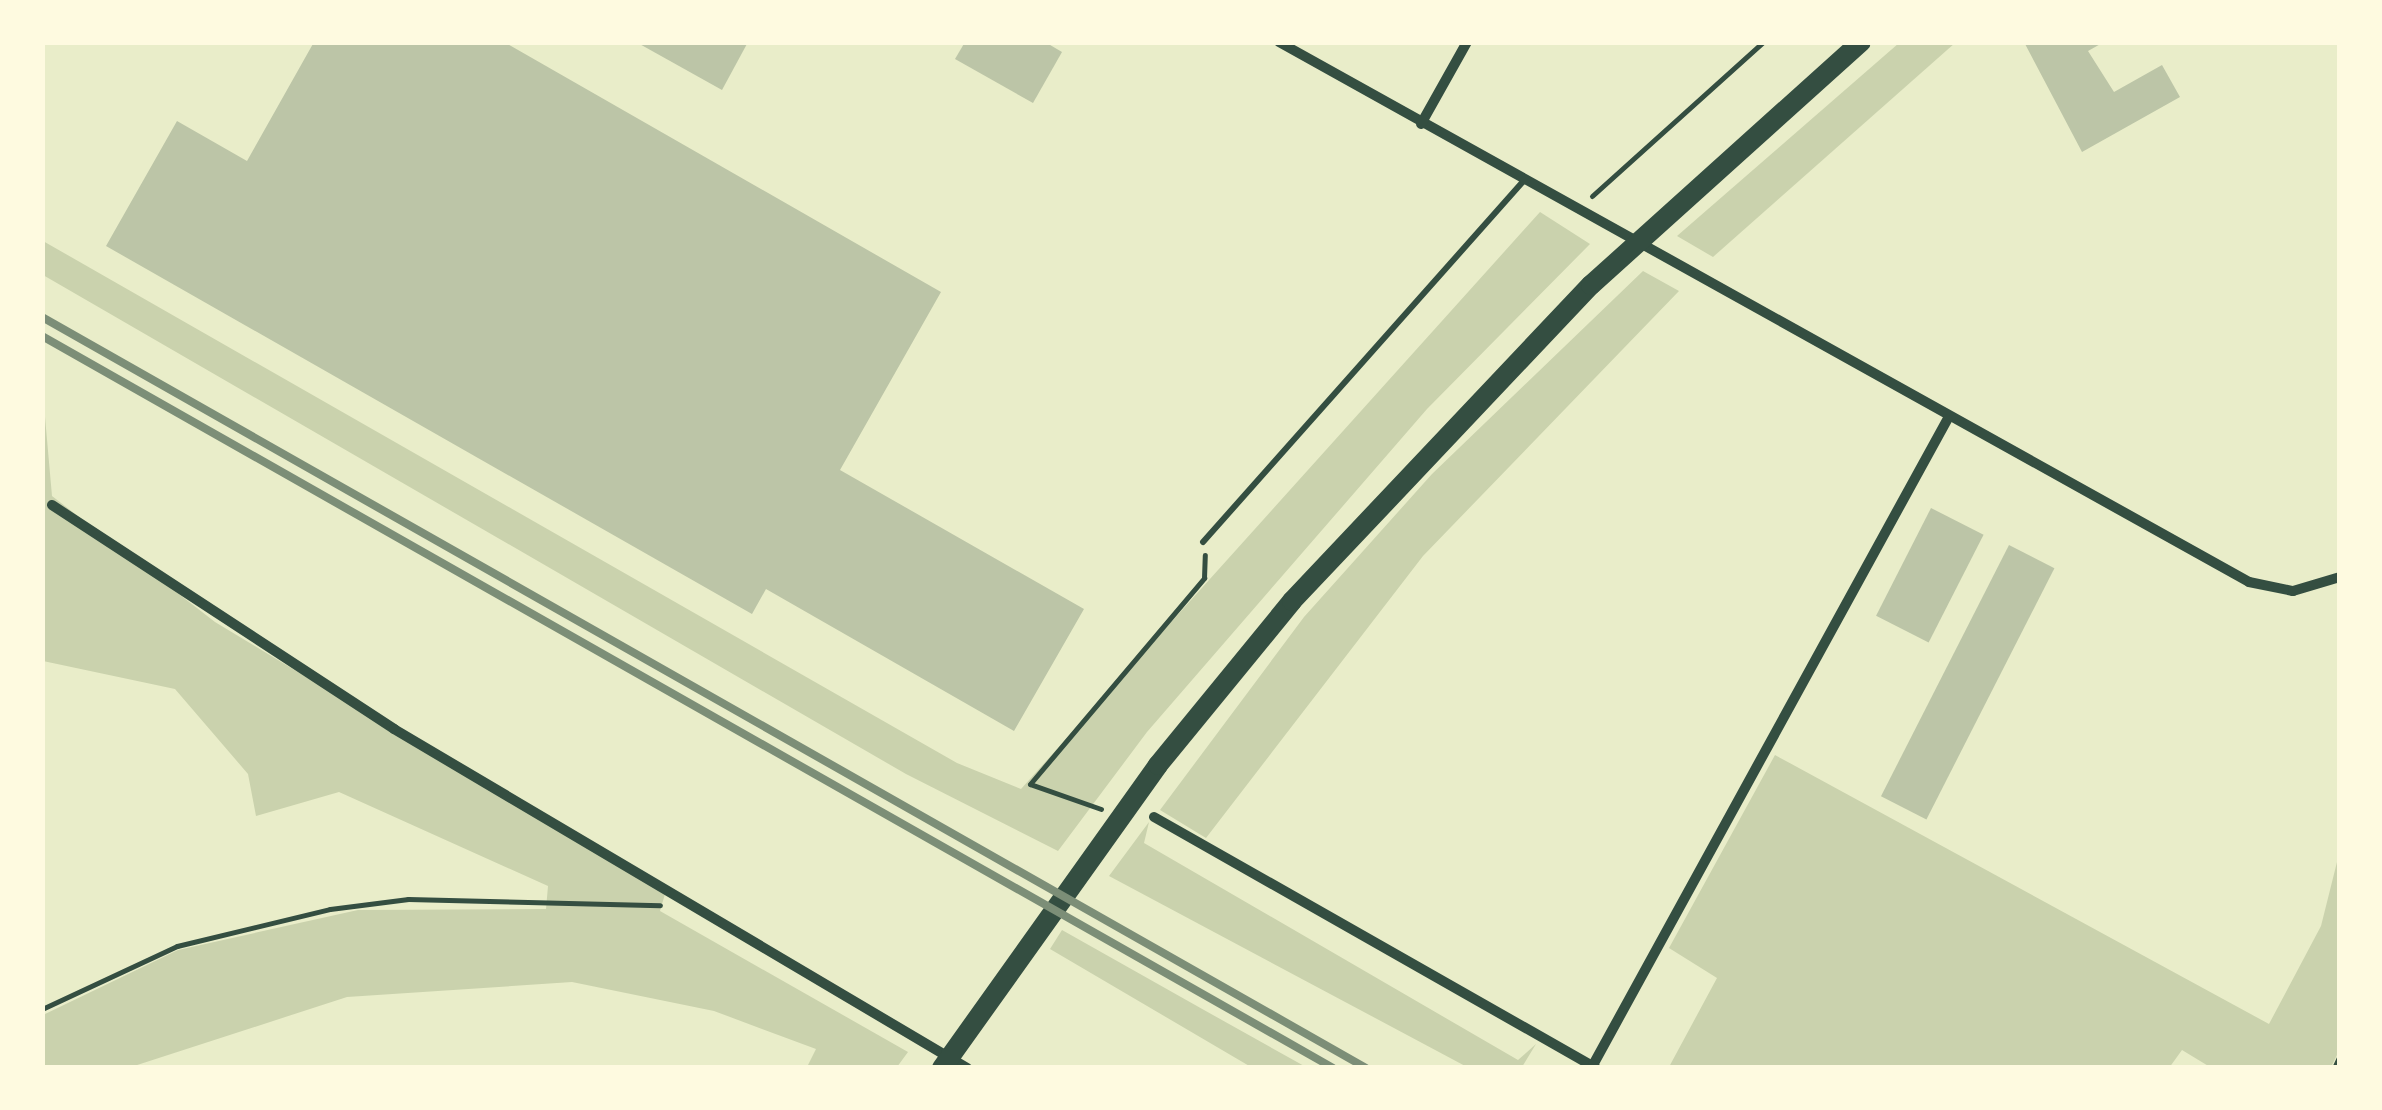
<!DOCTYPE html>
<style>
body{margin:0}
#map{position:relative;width:2382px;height:1110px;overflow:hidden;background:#e9edc9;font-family:Helvetica,sans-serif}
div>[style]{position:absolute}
.green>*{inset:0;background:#cad2ad}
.building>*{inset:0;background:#bcc5a7;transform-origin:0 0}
.path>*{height:5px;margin:-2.5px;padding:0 2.5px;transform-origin:2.5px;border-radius:2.5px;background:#344e41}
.service>*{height:6px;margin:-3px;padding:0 3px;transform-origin:3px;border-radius:3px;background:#344e41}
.minor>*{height:10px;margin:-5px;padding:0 5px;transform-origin:5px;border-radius:5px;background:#344e41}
.primary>*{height:20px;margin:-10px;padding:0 10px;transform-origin:10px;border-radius:10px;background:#344e41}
.rail>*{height:8px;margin:-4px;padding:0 4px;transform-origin:4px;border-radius:4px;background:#7c8e77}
span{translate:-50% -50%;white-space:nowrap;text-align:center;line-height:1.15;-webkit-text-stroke:9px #fefae0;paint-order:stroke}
.frame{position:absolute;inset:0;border:45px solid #fefae0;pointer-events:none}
</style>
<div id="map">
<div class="green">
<div style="clip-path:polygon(1899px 43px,1955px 43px,1713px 257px,1677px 236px)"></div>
<div style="clip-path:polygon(1540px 212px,1590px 244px,1427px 409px,1147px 732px,1058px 851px,906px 774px,43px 275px,43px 241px,957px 763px,1021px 789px)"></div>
<div style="clip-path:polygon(1643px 271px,1679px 291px,1423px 556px,1206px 838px,1160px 810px,1304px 617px,1432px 474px)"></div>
<div style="clip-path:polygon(42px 383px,52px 496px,215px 622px,665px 894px,660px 911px,908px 1052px,897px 1067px,807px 1067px,816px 1049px,714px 1011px,572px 982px,347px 997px,131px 1067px,43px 1067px,43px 1015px,178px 950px,358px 910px,546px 909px,548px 886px,339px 792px,256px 816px,248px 774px,175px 689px,43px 661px)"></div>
<div style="clip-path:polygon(1775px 755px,2269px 1024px,2321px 926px,2339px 854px,2340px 1049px,2331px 1067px,2210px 1067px,2182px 1050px,2169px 1068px,1669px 1067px,1717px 978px,1669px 948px)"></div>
<div style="clip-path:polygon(1149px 822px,1144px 843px,1518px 1060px,1536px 1044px,1522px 1067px,1467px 1067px,1109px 876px)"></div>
<div style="clip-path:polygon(1062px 930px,1204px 1010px,1306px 1067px,1251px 1067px,1050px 949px)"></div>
</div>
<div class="building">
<div style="clip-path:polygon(314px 42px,504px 42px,941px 292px,840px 470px,1084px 609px,1014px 731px,766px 589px,752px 614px,106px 246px,177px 121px,247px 161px)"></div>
<div style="clip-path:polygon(636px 42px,748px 42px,722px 90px)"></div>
<div style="clip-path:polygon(965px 42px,1045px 42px,1062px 52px,1033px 103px,955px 59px)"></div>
<div style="clip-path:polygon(2024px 42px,2104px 42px,2088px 51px,2114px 92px,2162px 65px,2180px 97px,2082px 152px)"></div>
<div style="left:1931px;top:508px;width:59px;height:121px;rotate:27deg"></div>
<div style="left:2009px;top:545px;width:51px;height:282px;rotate:27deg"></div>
</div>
<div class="path">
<div style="left:1592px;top:196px;width:230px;rotate:-42deg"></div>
<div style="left:1101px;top:809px;width:75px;rotate:-160.6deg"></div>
<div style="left:1030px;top:784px;width:270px;rotate:-49.8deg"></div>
<div style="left:1204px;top:578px;width:23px;rotate:-88deg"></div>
<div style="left:42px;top:1009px;width:149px;rotate:-25deg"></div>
<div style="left:177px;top:946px;width:157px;rotate:-13.6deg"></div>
<div style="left:330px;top:909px;width:79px;rotate:-7.3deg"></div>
<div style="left:408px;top:899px;width:252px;rotate:1.4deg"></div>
<div style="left:2334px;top:1068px;width:14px;rotate:-65deg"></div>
</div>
<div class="service">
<div style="left:1203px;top:542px;width:482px;rotate:-48.4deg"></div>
</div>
<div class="minor">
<div style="left:1279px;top:42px;width:1110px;rotate:29.1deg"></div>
<div style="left:2249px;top:582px;width:45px;rotate:11.6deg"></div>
<div style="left:2293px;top:591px;width:49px;rotate:-16.6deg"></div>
<div style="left:1421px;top:124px;width:94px;rotate:-60.7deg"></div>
<div style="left:52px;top:505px;width:409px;rotate:33.2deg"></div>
<div style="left:394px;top:729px;width:666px;rotate:30.61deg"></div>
<div style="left:1154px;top:817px;width:508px;rotate:29.59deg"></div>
<div style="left:1593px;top:1065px;width:736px;rotate:-61.24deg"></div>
</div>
<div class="primary">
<div style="left:942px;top:1068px;width:372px;rotate:-54.5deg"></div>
<div style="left:1158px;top:765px;width:212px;rotate:-50.7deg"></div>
<div style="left:1292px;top:601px;width:435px;rotate:-46.6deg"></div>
<div style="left:1591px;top:285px;width:363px;rotate:-42deg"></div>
</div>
<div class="rail">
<div style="left:42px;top:317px;width:1522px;rotate:29.56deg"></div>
<div style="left:42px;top:336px;width:1484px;rotate:29.55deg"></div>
</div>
<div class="frame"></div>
</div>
